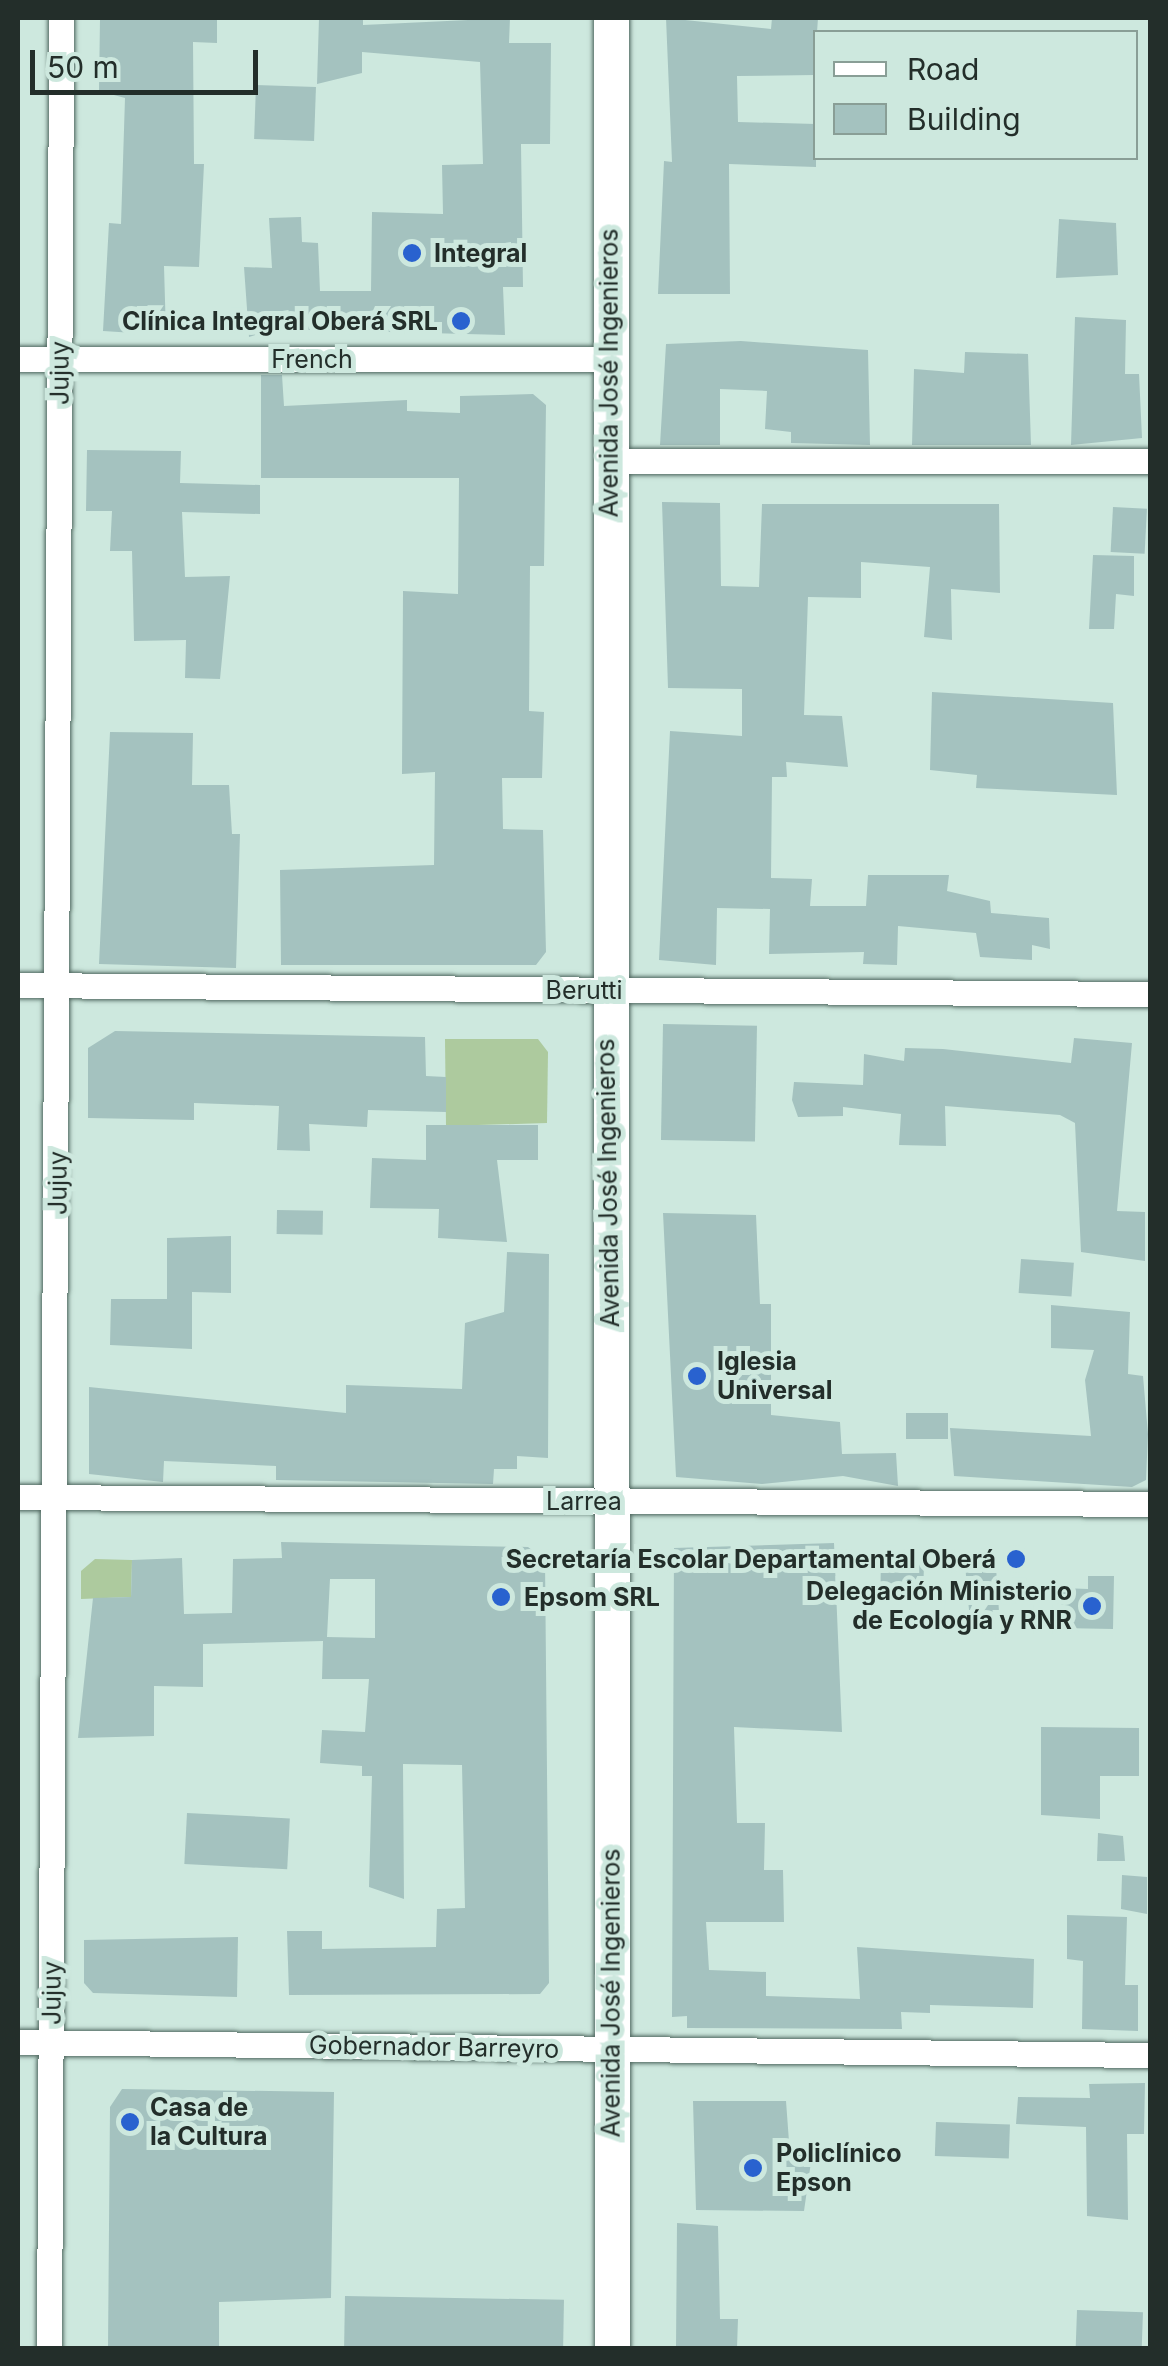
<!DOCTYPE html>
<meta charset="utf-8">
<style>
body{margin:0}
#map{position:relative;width:1168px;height:2366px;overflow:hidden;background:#cde8de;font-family:Inter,sans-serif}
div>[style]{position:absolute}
.green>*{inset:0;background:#adca9e}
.building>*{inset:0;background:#a4c2bf;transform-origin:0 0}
.roads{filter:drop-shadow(0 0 2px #516961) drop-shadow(0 0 2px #516961)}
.street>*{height:25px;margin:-12.5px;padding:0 12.5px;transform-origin:12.5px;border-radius:12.5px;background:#fff}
.secondary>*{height:35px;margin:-17.5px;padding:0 17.5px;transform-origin:17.5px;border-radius:17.5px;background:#fff}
.dots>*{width:28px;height:28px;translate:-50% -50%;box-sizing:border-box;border:5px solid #cde8de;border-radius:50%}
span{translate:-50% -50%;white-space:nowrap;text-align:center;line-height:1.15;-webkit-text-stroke:10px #cde8de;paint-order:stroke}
.poi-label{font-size:25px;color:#232e2a;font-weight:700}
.left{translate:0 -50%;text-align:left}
.right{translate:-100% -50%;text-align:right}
.street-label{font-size:25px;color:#232e2a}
.frame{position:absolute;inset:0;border:20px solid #232e2a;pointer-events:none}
.legend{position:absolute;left:813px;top:30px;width:325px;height:130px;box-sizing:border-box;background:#cde8de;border:2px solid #899e96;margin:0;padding:12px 18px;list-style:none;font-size:30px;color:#232e2a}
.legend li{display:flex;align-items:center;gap:20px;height:50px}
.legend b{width:50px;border:2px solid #899e96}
.scale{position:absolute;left:30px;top:50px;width:228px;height:45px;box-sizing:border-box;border:5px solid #232e2a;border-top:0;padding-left:12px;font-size:30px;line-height:35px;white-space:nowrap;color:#232e2a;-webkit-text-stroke:8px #cde8de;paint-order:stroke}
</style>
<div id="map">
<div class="green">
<div style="clip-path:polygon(445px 1039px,538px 1039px,548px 1052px,547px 1123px,446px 1126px)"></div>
<div style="clip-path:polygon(95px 1559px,132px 1560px,131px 1597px,81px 1599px,81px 1571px)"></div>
</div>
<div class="building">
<div style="clip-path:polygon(100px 18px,217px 18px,217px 43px,193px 42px,194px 164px,204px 164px,199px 267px,164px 266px,166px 335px,103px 331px,109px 223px,121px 224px,125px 98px,99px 91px)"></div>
<div style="clip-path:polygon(319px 18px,363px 18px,363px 25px,510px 18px,509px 43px,551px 43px,550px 144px,521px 144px,523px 287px,503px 287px,505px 335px,273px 329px,249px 337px,244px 267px,272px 268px,269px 218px,301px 217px,302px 242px,318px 243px,320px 291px,371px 291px,372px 212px,443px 214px,442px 165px,483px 164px,480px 62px,362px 52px,362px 73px,317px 84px)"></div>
<div style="clip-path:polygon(666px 18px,771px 29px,772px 18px,818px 18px,814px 75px,737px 76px,738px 122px,816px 124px,816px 167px,729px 164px,730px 294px,658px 294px,664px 161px,672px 162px)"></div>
<div style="left:256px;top:85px;width:60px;height:54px;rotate:2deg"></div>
<div style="clip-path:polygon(1059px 219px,1116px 223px,1118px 275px,1056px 278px)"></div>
<div style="clip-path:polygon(1075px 317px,1126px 320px,1125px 374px,1139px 374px,1142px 438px,1071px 445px)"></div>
<div style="clip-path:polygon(741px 341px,868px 350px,870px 445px,791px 443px,791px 432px,765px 429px,767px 391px,720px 389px,720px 445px,660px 445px,666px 344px)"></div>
<div style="clip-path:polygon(965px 352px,1028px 354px,1031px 445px,912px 445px,914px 369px,964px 373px)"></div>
<div style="clip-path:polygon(261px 375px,282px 375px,284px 406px,407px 400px,407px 411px,460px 413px,460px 396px,533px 394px,546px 405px,544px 566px,530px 566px,529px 711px,544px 712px,542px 778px,502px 778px,503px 829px,543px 830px,546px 952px,536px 965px,281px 965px,280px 870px,434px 865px,435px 772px,402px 774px,403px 591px,458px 594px,459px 478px,261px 478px)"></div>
<div style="clip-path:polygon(87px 450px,181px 451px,180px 483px,260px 485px,260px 514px,182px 512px,185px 577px,230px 576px,220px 679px,185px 678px,186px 640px,134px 641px,132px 551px,110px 551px,112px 511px,86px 511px)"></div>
<div style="clip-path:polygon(662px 502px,720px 503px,721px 586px,759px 587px,762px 504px,999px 504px,1000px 593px,951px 589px,952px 640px,924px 637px,930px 567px,861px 562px,861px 598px,808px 597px,804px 715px,842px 716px,848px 767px,786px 762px,787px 777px,772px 777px,771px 878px,812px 879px,810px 906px,866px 906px,868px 875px,949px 875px,947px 891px,990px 901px,991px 913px,1049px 918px,1050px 949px,1032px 945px,1032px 960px,980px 957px,976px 933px,898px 926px,897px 965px,863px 964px,864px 952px,769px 954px,770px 909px,717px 908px,716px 965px,659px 960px,670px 731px,742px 736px,742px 689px,668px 688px)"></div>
<div style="left:1113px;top:507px;width:34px;height:45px;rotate:3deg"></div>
<div style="clip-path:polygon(1093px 555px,1134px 556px,1134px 596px,1116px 594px,1114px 629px,1089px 629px)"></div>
<div style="clip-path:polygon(932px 692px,1113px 703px,1117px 795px,976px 788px,977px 775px,930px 770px)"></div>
<div style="clip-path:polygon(110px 732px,193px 733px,192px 785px,229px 785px,232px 834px,240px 834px,236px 968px,99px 964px)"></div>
<div style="left:663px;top:1024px;width:94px;height:116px;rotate:1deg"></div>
<div style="clip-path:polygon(115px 1031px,425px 1037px,426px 1076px,446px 1077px,446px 1112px,368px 1110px,367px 1127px,309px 1124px,310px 1151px,277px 1150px,279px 1106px,194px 1103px,194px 1120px,88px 1118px,88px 1048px)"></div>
<div style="clip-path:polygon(1074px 1038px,1132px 1043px,1117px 1211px,1145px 1212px,1145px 1261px,1081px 1252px,1075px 1123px,1060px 1115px,945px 1106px,946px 1146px,899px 1145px,901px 1114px,843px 1107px,843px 1116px,798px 1117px,792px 1100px,794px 1082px,863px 1085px,864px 1054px,904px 1061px,905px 1048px,943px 1049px,1071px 1063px)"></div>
<div style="clip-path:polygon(426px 1125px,538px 1125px,538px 1160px,497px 1160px,507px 1242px,438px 1238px,439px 1209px,370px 1208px,372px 1158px,426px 1160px)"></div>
<div style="left:277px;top:1210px;width:46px;height:24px;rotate:1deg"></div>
<div style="clip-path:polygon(663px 1213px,756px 1215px,760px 1304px,771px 1304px,771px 1415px,840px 1422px,842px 1454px,896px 1453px,898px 1486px,843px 1476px,762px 1484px,676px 1477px)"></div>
<div style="clip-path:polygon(231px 1236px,231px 1293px,192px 1292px,192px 1349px,110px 1345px,111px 1299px,167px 1299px,167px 1238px)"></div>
<div style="clip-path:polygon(507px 1252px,549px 1254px,548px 1458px,517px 1456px,517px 1469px,494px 1469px,493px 1484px,276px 1480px,276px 1466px,164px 1461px,163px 1482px,89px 1474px,89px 1387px,346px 1413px,346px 1385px,462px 1389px,465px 1323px,504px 1312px)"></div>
<div style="left:1021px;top:1259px;width:53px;height:34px;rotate:4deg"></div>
<div style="clip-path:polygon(1051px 1305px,1130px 1312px,1128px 1374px,1143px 1376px,1148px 1434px,1146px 1480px,1132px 1487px,954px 1476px,950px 1428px,1091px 1436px,1085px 1380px,1094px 1350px,1051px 1348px)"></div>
<div style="left:906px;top:1413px;width:42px;height:26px"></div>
<div style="clip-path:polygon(evenodd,281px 1542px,528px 1547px,545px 1560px,549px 1983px,540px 1994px,289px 1995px,287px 1931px,322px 1931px,322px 1949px,436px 1947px,437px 1909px,465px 1908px,462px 1765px,403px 1764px,404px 1899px,369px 1887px,372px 1776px,362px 1776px,362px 1766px,320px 1763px,322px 1730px,365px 1732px,369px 1679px,322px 1679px,323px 1641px,203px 1644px,203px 1687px,154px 1686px,154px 1736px,78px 1738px,93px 1598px,131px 1597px,132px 1560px,182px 1558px,184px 1614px,232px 1613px,233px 1559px,282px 1558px,281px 1542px,330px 1579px,375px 1579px,375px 1638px,327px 1637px,330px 1579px)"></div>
<div style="clip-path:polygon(834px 1543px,842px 1732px,734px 1727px,737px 1823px,765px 1823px,764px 1870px,783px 1870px,784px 1922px,706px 1922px,709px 1970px,766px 1972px,766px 1996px,860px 1999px,857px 1947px,1034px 1959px,1033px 2008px,930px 2005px,930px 2013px,901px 2012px,902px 2029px,687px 2028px,687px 2016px,672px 2017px,674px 1548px)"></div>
<div style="left:881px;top:1557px;width:43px;height:34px;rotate:1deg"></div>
<div style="clip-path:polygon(965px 1564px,996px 1567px,999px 1612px,969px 1610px)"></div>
<div style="clip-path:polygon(1088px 1576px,1114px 1576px,1113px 1629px,1061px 1628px,1062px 1588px,1088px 1589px)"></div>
<div style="clip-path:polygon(1041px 1727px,1139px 1728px,1139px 1776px,1100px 1776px,1100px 1819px,1041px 1815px)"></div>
<div style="left:187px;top:1813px;width:103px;height:51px;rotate:3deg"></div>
<div style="clip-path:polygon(1098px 1833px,1123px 1836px,1125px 1861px,1097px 1861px)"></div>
<div style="clip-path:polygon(1122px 1875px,1147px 1877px,1147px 1914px,1121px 1909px)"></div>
<div style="clip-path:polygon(1067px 1915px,1127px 1917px,1125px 1985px,1138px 1985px,1138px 2031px,1082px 2029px,1083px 1961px,1067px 1959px)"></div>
<div style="clip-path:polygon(238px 1937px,237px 1997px,93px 1993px,84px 1983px,84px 1940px)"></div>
<div style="clip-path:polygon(1145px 2083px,1144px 2134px,1127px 2134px,1128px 2220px,1087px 2216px,1086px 2127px,1016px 2124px,1018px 2097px,1090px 2098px,1089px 2084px)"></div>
<div style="clip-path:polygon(122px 2089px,334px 2092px,331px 2298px,219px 2302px,219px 2348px,108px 2348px,110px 2107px)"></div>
<div style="clip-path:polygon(693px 2101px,786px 2101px,790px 2155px,812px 2155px,804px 2211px,696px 2210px)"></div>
<div style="left:936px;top:2122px;width:74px;height:34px;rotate:2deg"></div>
<div style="clip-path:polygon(677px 2223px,718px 2226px,720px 2319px,738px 2319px,737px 2348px,676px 2348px)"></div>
<div style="left:345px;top:2296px;width:219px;height:52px;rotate:1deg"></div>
<div style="left:1077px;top:2310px;width:66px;height:38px;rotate:2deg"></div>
</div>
<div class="roads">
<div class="street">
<div style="left:18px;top:359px;width:588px"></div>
<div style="left:611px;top:461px;width:539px"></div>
<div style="left:18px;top:985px;width:1132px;rotate:0.46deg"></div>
<div style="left:18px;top:1497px;width:1132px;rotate:0.35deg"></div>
<div style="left:18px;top:2042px;width:1132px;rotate:0.66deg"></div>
<div style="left:49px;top:2348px;width:2330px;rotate:-89.7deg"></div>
</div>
<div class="secondary">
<div style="left:611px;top:18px;width:2330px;rotate:89.98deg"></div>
</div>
</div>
<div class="dots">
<div style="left:412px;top:253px;background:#2962cf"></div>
<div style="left:461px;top:321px;background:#2962cf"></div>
<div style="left:697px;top:1376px;background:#2962cf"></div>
<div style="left:1016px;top:1559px;background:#2962cf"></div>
<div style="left:501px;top:1597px;background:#2962cf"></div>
<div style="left:1092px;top:1606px;background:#2962cf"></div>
<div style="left:130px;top:2122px;background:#2962cf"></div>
<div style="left:753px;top:2168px;background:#2962cf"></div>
</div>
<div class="poi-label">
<span class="left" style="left:434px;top:253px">Integral</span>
<span class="right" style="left:438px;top:321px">Clínica Integral Oberá SRL</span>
<span class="left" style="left:717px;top:1376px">Iglesia<br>Universal</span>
<span class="right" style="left:996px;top:1559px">Secretaría Escolar Departamental Oberá</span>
<span class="right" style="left:1072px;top:1606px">Delegación Ministerio<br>de Ecología y RNR</span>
<span class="left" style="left:524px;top:1597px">Epsom SRL</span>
<span class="left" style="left:150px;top:2122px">Casa de<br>la Cultura</span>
<span class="left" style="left:776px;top:2168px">Policlínico<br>Epson</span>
</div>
<div class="street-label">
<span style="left:312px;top:359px">French</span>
<span style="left:60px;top:373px;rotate:-90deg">Jujuy</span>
<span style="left:609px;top:373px;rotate:-90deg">Avenida José Ingenieros</span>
<span style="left:584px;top:990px">Berutti</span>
<span style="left:58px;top:1183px;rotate:-90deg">Jujuy</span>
<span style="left:608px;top:1183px;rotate:-91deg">Avenida José Ingenieros</span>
<span style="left:584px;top:1501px">Larrea</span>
<span style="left:52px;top:1993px;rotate:-90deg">Jujuy</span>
<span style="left:611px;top:1993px;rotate:-90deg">Avenida José Ingenieros</span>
<span style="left:434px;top:2047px;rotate:1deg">Gobernador Barreyro</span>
</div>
<div class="frame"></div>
<ul class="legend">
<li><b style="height:12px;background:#fff"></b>Road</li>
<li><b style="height:28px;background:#a4c2bf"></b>Building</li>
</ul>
<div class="scale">50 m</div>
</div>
